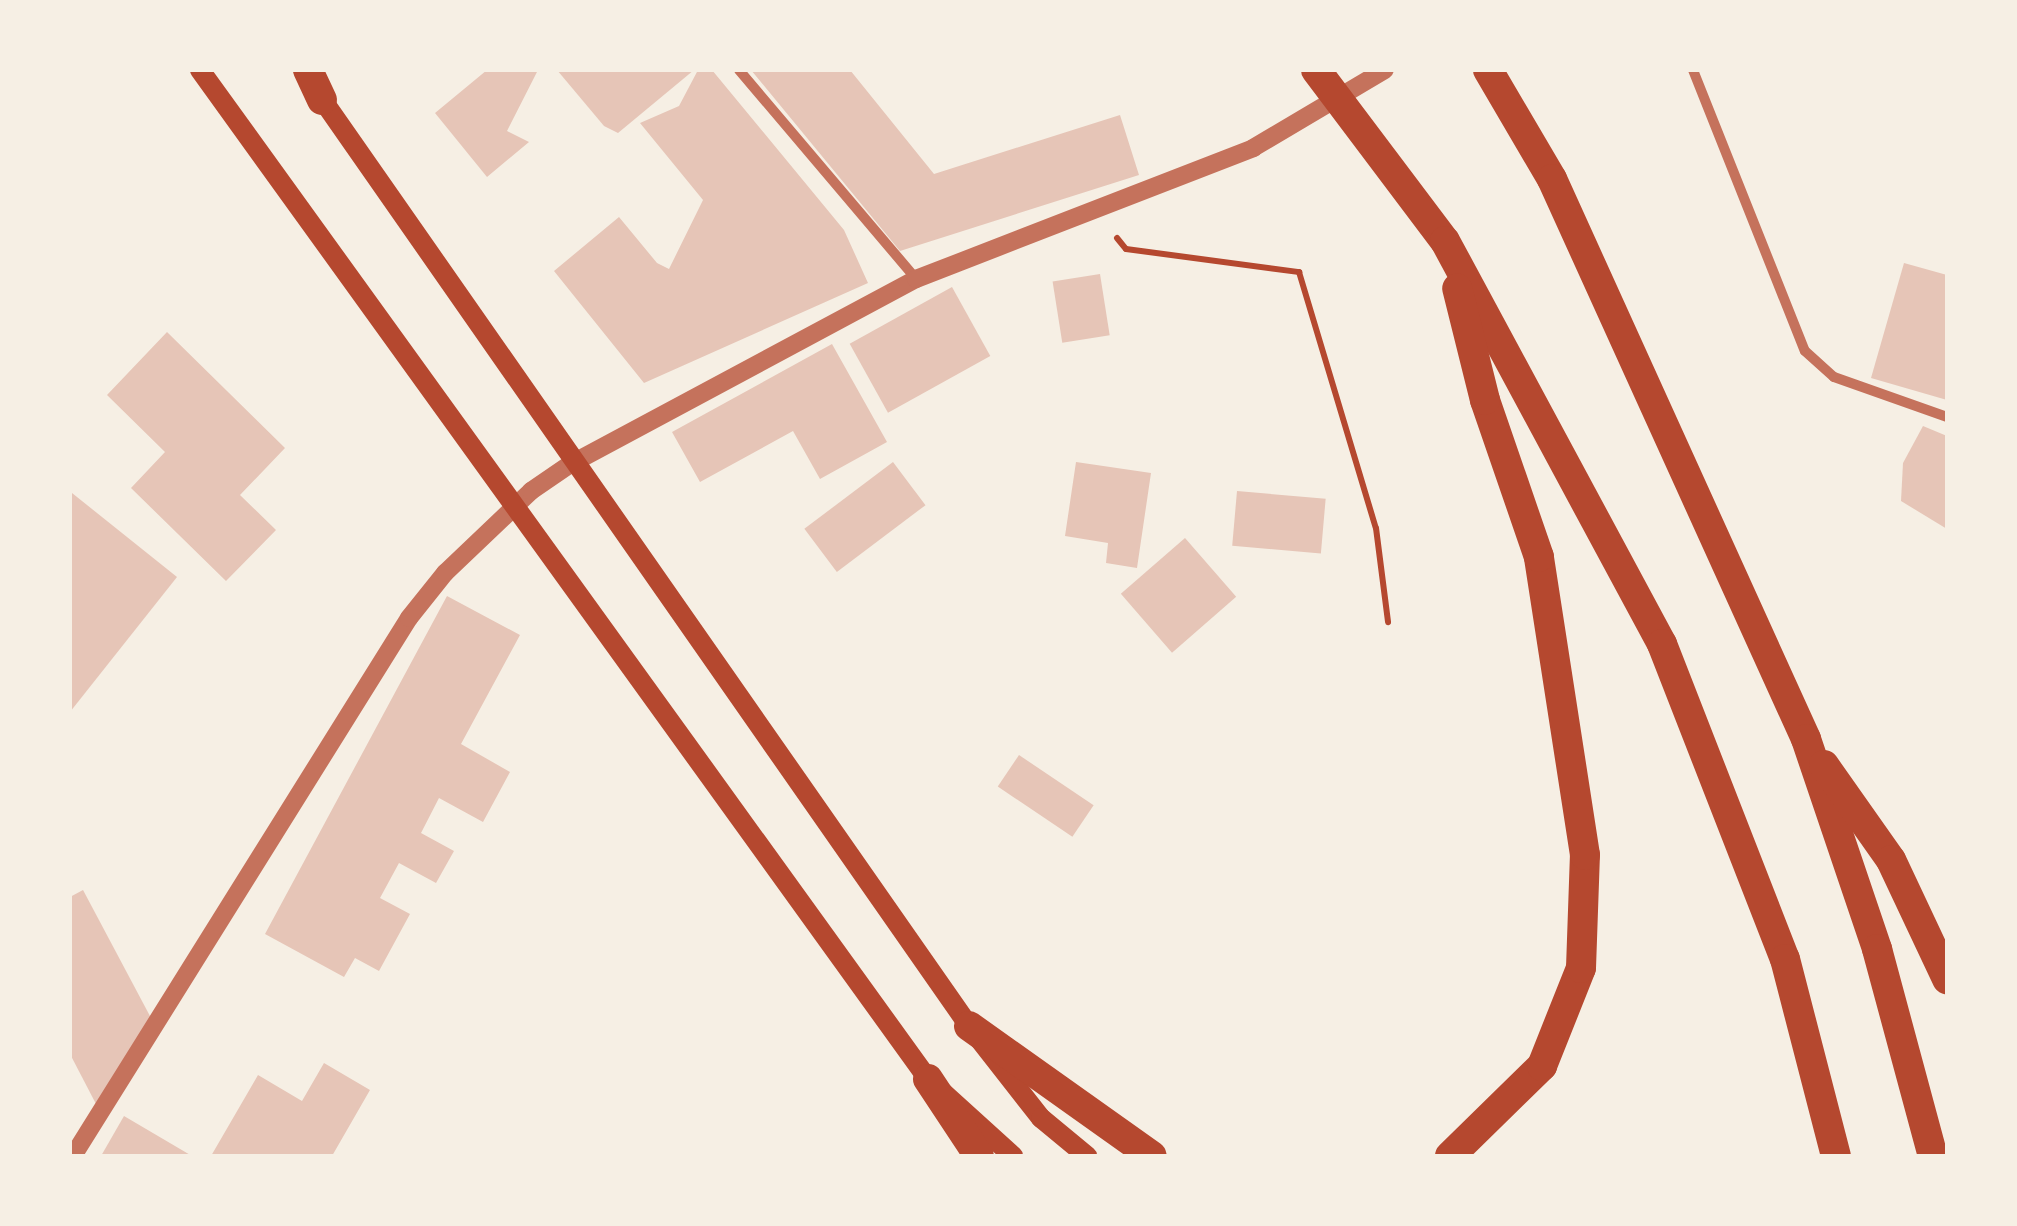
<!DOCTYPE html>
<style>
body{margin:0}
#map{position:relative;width:2017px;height:1226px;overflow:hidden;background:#f6efe4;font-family:"Noto Serif",serif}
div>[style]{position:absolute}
.building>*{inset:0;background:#e6c5b7;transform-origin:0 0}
.path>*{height:6px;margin:-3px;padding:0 3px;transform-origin:3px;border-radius:3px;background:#b5482f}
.minor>*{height:10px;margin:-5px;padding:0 5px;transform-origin:5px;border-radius:5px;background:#c5725c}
.tertiary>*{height:18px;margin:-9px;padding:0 9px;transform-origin:9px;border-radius:9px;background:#c5725c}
.secondary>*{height:20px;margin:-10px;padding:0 10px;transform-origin:10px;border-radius:10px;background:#b5482f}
.motorway>*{height:30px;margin:-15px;padding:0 15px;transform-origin:15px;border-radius:15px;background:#b5482f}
span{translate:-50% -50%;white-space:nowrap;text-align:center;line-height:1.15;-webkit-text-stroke:10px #f6efe4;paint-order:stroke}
.frame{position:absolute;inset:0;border:72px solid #f6efe4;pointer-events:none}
</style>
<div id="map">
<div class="building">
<div style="clip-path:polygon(487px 70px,538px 70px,507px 131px,529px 142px,487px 177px,435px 113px)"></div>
<div style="clip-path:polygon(557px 70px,694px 70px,618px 133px,604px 126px)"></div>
<div style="clip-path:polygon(698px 70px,712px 70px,844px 230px,868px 283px,644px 383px,554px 271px,619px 217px,657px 263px,669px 269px,703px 200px,640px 123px,679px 106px)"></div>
<div style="clip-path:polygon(751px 70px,850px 70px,934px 174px,1120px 115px,1139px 175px,900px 251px)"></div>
<div style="clip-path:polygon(1904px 263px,1947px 275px,1947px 400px,1871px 378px)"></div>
<div style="left:1100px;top:274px;width:62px;height:48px;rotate:81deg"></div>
<div style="left:952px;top:287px;width:79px;height:117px;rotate:61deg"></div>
<div style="clip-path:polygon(167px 332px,285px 448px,240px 495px,276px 530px,226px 581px,131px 488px,165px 452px,107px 395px)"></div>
<div style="clip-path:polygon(832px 344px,887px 442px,820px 479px,793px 431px,700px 482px,672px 432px)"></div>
<div style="clip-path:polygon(1923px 426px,1947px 436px,1947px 529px,1901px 501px,1903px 463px)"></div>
<div style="left:893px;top:462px;width:54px;height:111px;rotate:53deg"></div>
<div style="clip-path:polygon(1076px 462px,1151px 473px,1137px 568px,1106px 563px,1108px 543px,1065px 536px)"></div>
<div style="left:1237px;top:491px;width:89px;height:55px;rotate:5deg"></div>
<div style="clip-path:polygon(72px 493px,177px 577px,70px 712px,70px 495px)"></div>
<div style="left:1185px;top:538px;width:78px;height:85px;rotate:49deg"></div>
<div style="clip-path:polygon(447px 596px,520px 635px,461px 744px,510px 772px,483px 822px,439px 798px,421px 833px,454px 851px,436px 883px,399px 863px,380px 898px,410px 914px,379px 971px,355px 958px,344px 977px,265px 934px)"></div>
<div style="left:1019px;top:755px;width:90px;height:38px;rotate:34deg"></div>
<div style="clip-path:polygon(83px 890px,151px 1018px,96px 1104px,70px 1054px,70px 897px)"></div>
<div style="clip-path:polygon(324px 1063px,370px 1090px,332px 1156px,211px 1156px,258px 1075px,302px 1101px)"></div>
<div style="clip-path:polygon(124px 1116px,192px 1156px,101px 1156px)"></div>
</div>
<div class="path">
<div style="left:1117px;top:238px;width:14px;rotate:51deg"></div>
<div style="left:1126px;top:249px;width:175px;rotate:7.6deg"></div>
<div style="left:1299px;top:272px;width:267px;rotate:73.3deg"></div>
<div style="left:1376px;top:528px;width:95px;rotate:82.7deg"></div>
</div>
<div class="minor">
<div style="left:739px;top:70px;width:274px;rotate:49.7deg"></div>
<div style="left:1693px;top:70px;width:302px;rotate:68.3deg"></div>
<div style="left:1805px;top:351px;width:39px;rotate:42deg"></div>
<div style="left:1834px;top:377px;width:120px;rotate:19.5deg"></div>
</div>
<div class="tertiary">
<div style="left:73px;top:1156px;width:634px;rotate:-58.01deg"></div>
<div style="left:409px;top:618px;width:58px;rotate:-51.3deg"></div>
<div style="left:445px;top:573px;width:119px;rotate:-43.6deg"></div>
<div style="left:531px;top:491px;width:46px;rotate:-34.4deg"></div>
<div style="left:569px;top:465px;width:394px;rotate:-28.2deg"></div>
<div style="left:916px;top:279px;width:362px;rotate:-21.2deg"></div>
<div style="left:1253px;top:148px;width:153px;rotate:-30.6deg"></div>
</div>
<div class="secondary">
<div style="left:200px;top:70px;width:1244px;rotate:54.19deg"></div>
<div style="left:928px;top:1079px;width:115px;rotate:42.2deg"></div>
<div style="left:317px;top:92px;width:1139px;rotate:55.08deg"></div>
<div style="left:969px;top:1026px;width:117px;rotate:52deg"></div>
<div style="left:1041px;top:1118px;width:60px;rotate:39.6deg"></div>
</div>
<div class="motorway">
<div style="left:308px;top:70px;width:33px;rotate:65deg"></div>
<div style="left:1316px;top:70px;width:214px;rotate:53deg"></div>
<div style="left:1445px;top:241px;width:458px;rotate:61.7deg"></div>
<div style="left:1662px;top:644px;width:338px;rotate:68.7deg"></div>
<div style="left:1785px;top:959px;width:203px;rotate:75.5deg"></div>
<div style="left:1488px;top:70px;width:126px;rotate:59.6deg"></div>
<div style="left:1552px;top:179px;width:615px;rotate:65.6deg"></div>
<div style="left:1806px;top:739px;width:222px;rotate:71.3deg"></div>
<div style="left:1877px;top:949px;width:214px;rotate:74.9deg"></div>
<div style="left:1824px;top:765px;width:116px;rotate:54.8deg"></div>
<div style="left:1891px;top:860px;width:132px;rotate:64.8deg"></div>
<div style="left:969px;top:1026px;width:224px;rotate:35.4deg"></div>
<div style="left:928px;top:1079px;width:92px;rotate:56.5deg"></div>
<div style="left:1450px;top:1156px;width:129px;rotate:-44.4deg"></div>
<div style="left:1542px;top:1066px;width:105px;rotate:-68.3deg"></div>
<div style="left:1581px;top:968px;width:113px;rotate:-88deg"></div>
<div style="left:1585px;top:855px;width:302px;rotate:-98.8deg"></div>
<div style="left:1539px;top:557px;width:166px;rotate:-109deg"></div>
<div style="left:1485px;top:400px;width:115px;rotate:-104deg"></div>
</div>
<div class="frame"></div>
</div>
